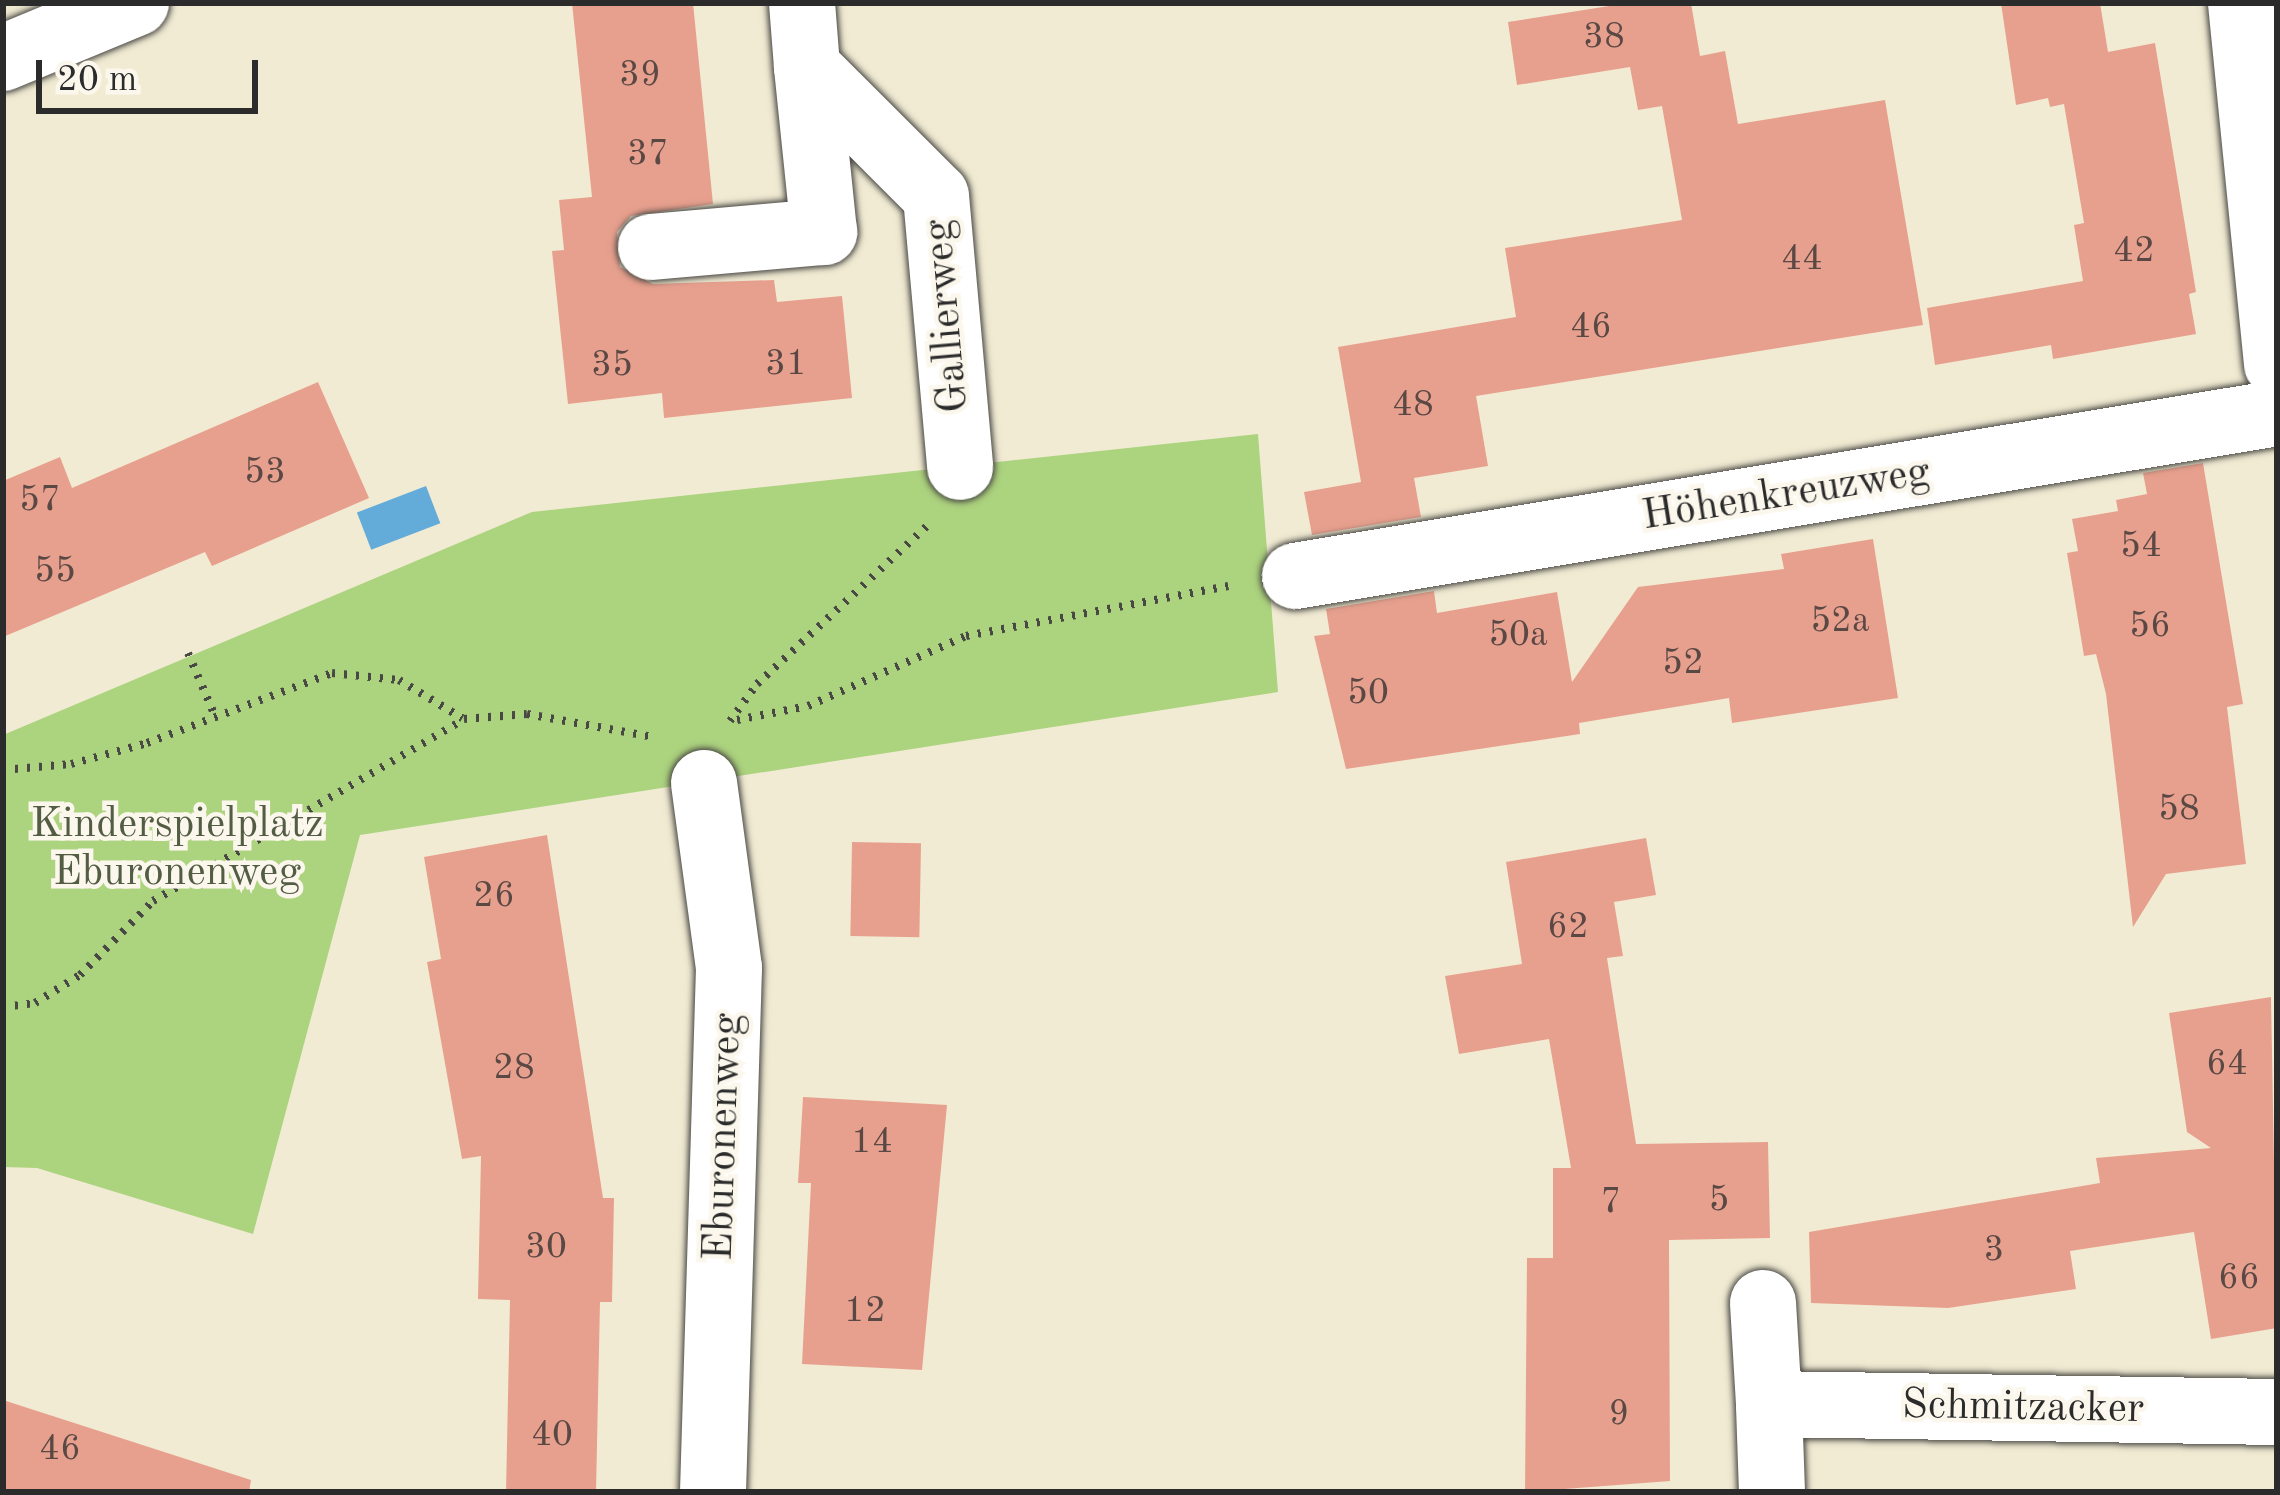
<!DOCTYPE html>
<meta charset="utf-8">
<style>
body{margin:0}
#map{position:relative;width:2280px;height:1495px;overflow:hidden;background:#f1ebd3;font-family:"Old Standard TT",serif}
div>[style]{position:absolute}
.green>*{inset:0;background:#acd37e}
.water>*{inset:0;background:#63acda;transform-origin:0 0}
.building>*{inset:0;background:#e8a08e;transform-origin:0 0}
.path>*{height:8px;margin-top:-4px;transform-origin:0;background:repeating-linear-gradient(90deg,#494844 0 3px,transparent 0 12px)}
.roads{filter:drop-shadow(0 0 3px #494844) drop-shadow(0 0 3px #494844)}
.minor>*{height:66px;margin:-33px;padding:0 33px;transform-origin:33px;border-radius:33px;background:#fff}
span{translate:-50% -50%;white-space:nowrap;text-align:center;line-height:1.15;-webkit-text-stroke:9px #fbf7ec;paint-order:stroke}
.number-label{font-size:36px;color:#5a4844}
.number-label span{-webkit-text-stroke-width:0}
.street-label{font-size:42px;color:#2b2b2b}
.park-label{font-size:42px;color:#525d44}
.frame{position:absolute;inset:0;border:6px solid #2b2b2b;pointer-events:none}
.scale{position:absolute;left:36px;top:60px;width:222px;height:54px;box-sizing:border-box;border:6px solid #2b2b2b;border-top:0;padding-left:15px;font-size:36px;line-height:42px;white-space:nowrap;color:#2b2b2b;-webkit-text-stroke:9px #fbf7ec;paint-order:stroke}
</style>
<div id="map">
<div class="green">
<div style="clip-path:polygon(1258px 434px,1278px 692px,360px 835px,253px 1234px,37px 1168px,3px 1167px,3px 735px,532px 512px)"></div>
</div>
<div class="water">
<div style="left:426px;top:486px;width:40px;height:74px;rotate:69deg"></div>
</div>
<div class="building">
<div style="clip-path:polygon(572px 3px,693px 3px,713px 204px,631px 216px,617px 232px,620px 267px,653px 284px,774px 280px,777px 302px,842px 296px,852px 398px,664px 418px,662px 393px,568px 404px,552px 251px,564px 250px,559px 200px,592px 197px)"></div>
<div style="clip-path:polygon(1628px 3px,1691px 3px,1700px 56px,1725px 51px,1738px 124px,1885px 100px,1923px 325px,1476px 396px,1488px 466px,1414px 478px,1421px 517px,1312px 535px,1304px 492px,1361px 482px,1338px 347px,1516px 317px,1505px 248px,1682px 220px,1662px 106px,1638px 110px,1630px 67px,1517px 85px,1508px 22px)"></div>
<div style="clip-path:polygon(2001px 3px,2100px 3px,2108px 52px,2155px 43px,2196px 292px,2189px 294px,2196px 334px,2053px 359px,2051px 345px,1935px 365px,1927px 308px,2083px 281px,2074px 225px,2084px 223px,2064px 104px,2050px 107px,2048px 98px,2016px 105px)"></div>
<div style="clip-path:polygon(318px 382px,369px 498px,212px 566px,205px 552px,3px 637px,3px 481px,60px 457px,72px 488px)"></div>
<div style="clip-path:polygon(2203px 463px,2243px 704px,2227px 707px,2246px 864px,2166px 874px,2133px 927px,2106px 694px,2096px 654px,2084px 656px,2067px 553px,2078px 551px,2072px 519px,2118px 511px,2116px 500px,2147px 494px,2143px 473px)"></div>
<div style="clip-path:polygon(1873px 539px,1898px 698px,1732px 723px,1729px 698px,1579px 723px,1580px 734px,1346px 769px,1314px 636px,1330px 634px,1326px 609px,1434px 591px,1437px 613px,1557px 592px,1572px 682px,1638px 587px,1784px 569px,1781px 554px)"></div>
<div style="clip-path:polygon(547px 835px,603px 1198px,614px 1198px,612px 1302px,600px 1302px,596px 1492px,506px 1492px,510px 1300px,478px 1299px,481px 1156px,462px 1159px,427px 962px,441px 959px,424px 857px)"></div>
<div style="clip-path:polygon(1646px 838px,1656px 895px,1614px 902px,1623px 956px,1607px 958px,1636px 1144px,1768px 1142px,1770px 1238px,1669px 1240px,1670px 1481px,1525px 1492px,1527px 1258px,1553px 1258px,1553px 1168px,1571px 1168px,1549px 1039px,1459px 1054px,1445px 976px,1522px 964px,1506px 862px)"></div>
<div style="left:852px;top:842px;width:69px;height:94px;rotate:1deg"></div>
<div style="clip-path:polygon(2271px 997px,2277px 1328px,2211px 1339px,2194px 1232px,2070px 1251px,2076px 1289px,1948px 1308px,1811px 1303px,1809px 1232px,2100px 1183px,2096px 1158px,2211px 1148px,2187px 1132px,2169px 1013px)"></div>
<div style="clip-path:polygon(803px 1097px,947px 1105px,922px 1370px,802px 1364px,811px 1183px,798px 1183px)"></div>
<div style="clip-path:polygon(3px 1400px,251px 1480px,249px 1492px,3px 1492px)"></div>
</div>
<div class="path">
<div style="left:188px;top:653px;width:69px;rotate:66.8deg"></div>
<div style="left:737px;top:720px;width:72px;rotate:-11.2deg"></div>
<div style="left:808px;top:706px;width:173px;rotate:-23.9deg"></div>
<div style="left:966px;top:636px;width:267px;rotate:-10.8deg"></div>
<div style="left:730px;top:721px;width:46px;rotate:-53.9deg"></div>
<div style="left:757px;top:684px;width:233px;rotate:-42.9deg"></div>
<div style="left:3px;top:770px;width:68px;rotate:-5deg"></div>
<div style="left:71px;top:764px;width:79px;rotate:-15.4deg"></div>
<div style="left:147px;top:743px;width:198px;rotate:-20.7deg"></div>
<div style="left:332px;top:673px;width:67px;rotate:6deg"></div>
<div style="left:399px;top:680px;width:74px;rotate:31.1deg"></div>
<div style="left:3px;top:1007px;width:32px;rotate:-7deg"></div>
<div style="left:35px;top:1003px;width:53px;rotate:-31.9deg"></div>
<div style="left:80px;top:975px;width:104px;rotate:-45.4deg"></div>
<div style="left:153px;top:901px;width:360px;rotate:-30.3deg"></div>
<div style="left:464px;top:719px;width:63px;rotate:-4.5deg"></div>
<div style="left:527px;top:714px;width:129px;rotate:10.3deg"></div>
</div>
<div class="roads">
<div class="minor">
<div style="left:802px;top:3px;width:64px;rotate:85.5deg"></div>
<div style="left:807px;top:67px;width:182px;rotate:45deg"></div>
<div style="left:936px;top:196px;width:272px;rotate:84.9deg"></div>
<div style="left:2241px;top:3px;width:363px;rotate:84.3deg"></div>
<div style="left:3px;top:58px;width:144px;rotate:-22.5deg"></div>
<div style="left:651px;top:247px;width:174px;rotate:-5deg"></div>
<div style="left:824px;top:232px;width:166px;rotate:-95.9deg"></div>
<div style="left:1295px;top:576px;width:995px;rotate:-9.42deg"></div>
<div style="left:704px;top:783px;width:187px;rotate:82.3deg"></div>
<div style="left:729px;top:968px;width:524px;rotate:91.75deg"></div>
<div style="left:1763px;top:1303px;width:101px;rotate:86.6deg"></div>
<div style="left:1772px;top:1492px;width:88px;rotate:-92deg"></div>
<div style="left:1769px;top:1404px;width:508px;rotate:0.9deg"></div>
</div>
</div>
<div class="number-label">
<span style="left:1604px;top:39px">38</span>
<span style="left:640px;top:77px">39</span>
<span style="left:648px;top:156px">37</span>
<span style="left:2134px;top:253px">42</span>
<span style="left:1802px;top:261px">44</span>
<span style="left:1591px;top:329px">46</span>
<span style="left:786px;top:366px">31</span>
<span style="left:612px;top:367px">35</span>
<span style="left:1413px;top:407px">48</span>
<span style="left:265px;top:474px">53</span>
<span style="left:40px;top:502px">57</span>
<span style="left:2141px;top:548px">54</span>
<span style="left:55px;top:573px">55</span>
<span style="left:1840px;top:623px">52a</span>
<span style="left:2150px;top:628px">56</span>
<span style="left:1518px;top:637px">50a</span>
<span style="left:1683px;top:665px">52</span>
<span style="left:1368px;top:695px">50</span>
<span style="left:2179px;top:811px">58</span>
<span style="left:494px;top:898px">26</span>
<span style="left:1568px;top:929px">62</span>
<span style="left:2227px;top:1066px">64</span>
<span style="left:514px;top:1070px">28</span>
<span style="left:872px;top:1144px">14</span>
<span style="left:1719px;top:1202px">5</span>
<span style="left:1611px;top:1204px">7</span>
<span style="left:546px;top:1249px">30</span>
<span style="left:1994px;top:1252px">3</span>
<span style="left:2239px;top:1280px">66</span>
<span style="left:865px;top:1313px">12</span>
<span style="left:1619px;top:1416px">9</span>
<span style="left:552px;top:1437px">40</span>
<span style="left:60px;top:1451px">46</span>
</div>
<div class="street-label">
<span style="left:947px;top:316px;rotate:-95deg">Gallierweg</span>
<span style="left:1786px;top:495px;rotate:-9deg">Höhenkreuzweg</span>
<span style="left:724px;top:1137px;rotate:-88deg">Eburonenweg</span>
<span style="left:2023px;top:1408px;rotate:1deg">Schmitzacker</span>
</div>
<div class="park-label">
<span style="left:177px;top:849px">Kinderspielplatz<br>Eburonenweg</span>
</div>
<div class="frame"></div>
<div class="scale">20 m</div>
</div>
